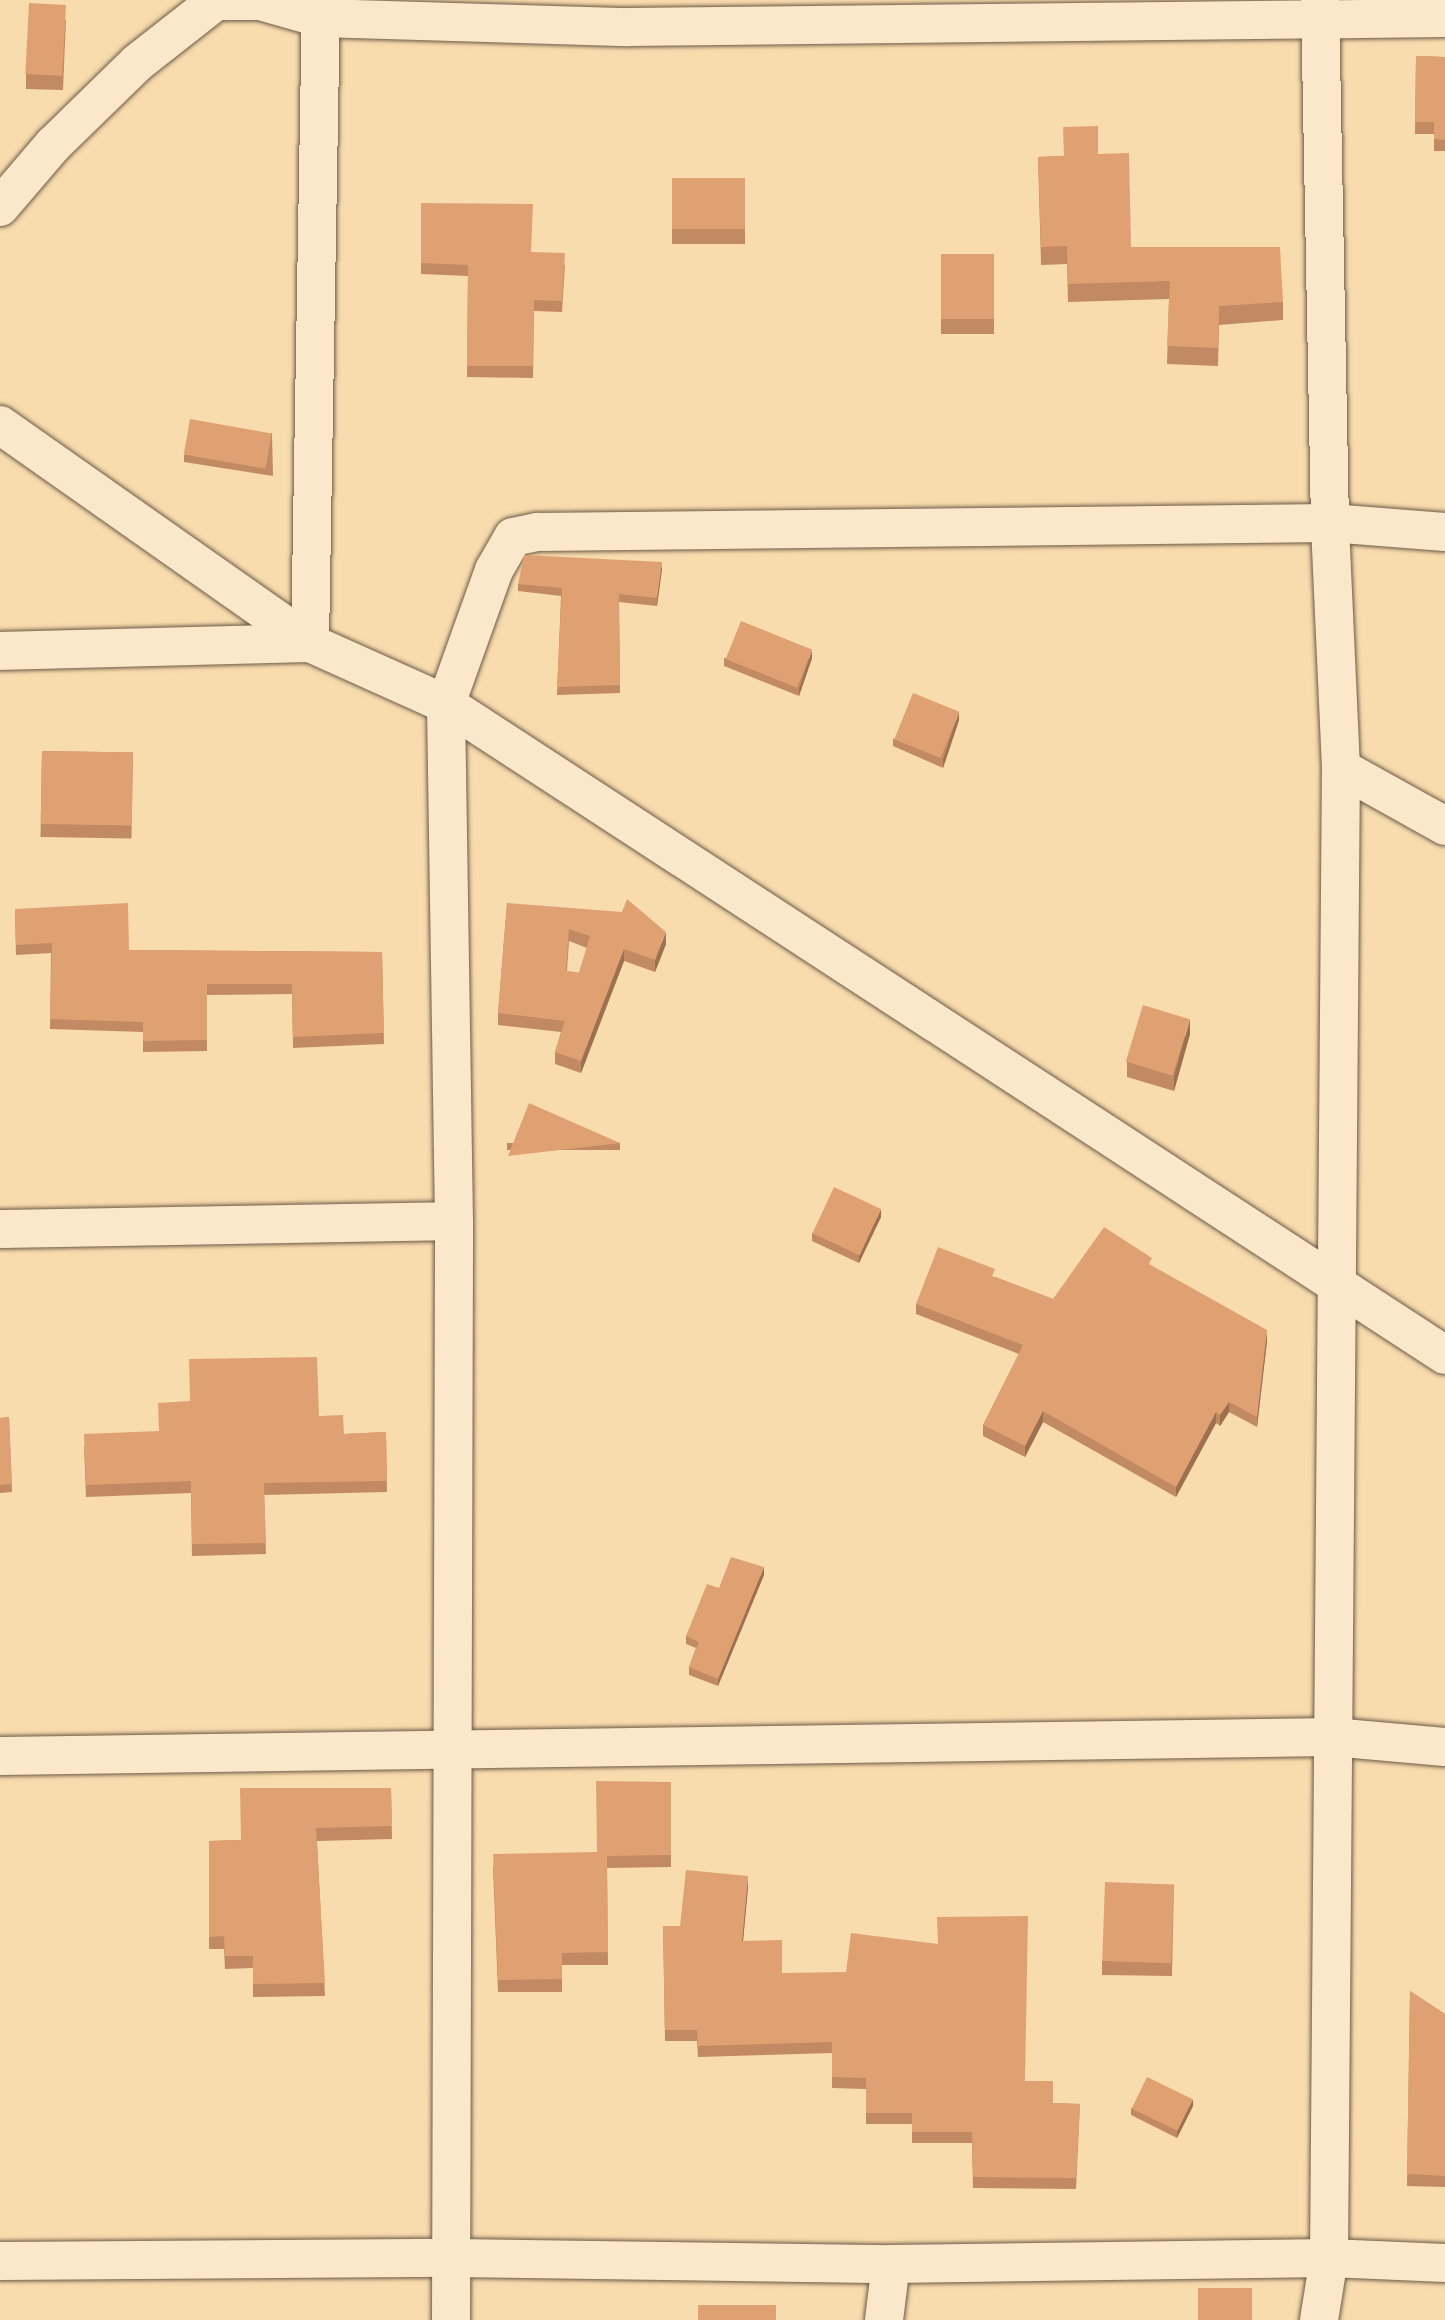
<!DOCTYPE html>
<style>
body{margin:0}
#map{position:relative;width:1445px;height:2320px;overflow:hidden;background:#f9dcae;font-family:Vollkorn,serif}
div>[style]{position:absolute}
.roads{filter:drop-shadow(0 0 2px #6d5a47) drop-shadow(0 0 2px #6d5a47)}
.street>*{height:38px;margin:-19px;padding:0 19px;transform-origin:19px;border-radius:19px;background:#fbe8ca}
.wall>*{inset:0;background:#c18a62;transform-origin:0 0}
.shaded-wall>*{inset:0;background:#9d7150}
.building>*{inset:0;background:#e0a172;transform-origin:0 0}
span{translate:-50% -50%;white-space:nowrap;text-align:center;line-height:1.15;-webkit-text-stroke:5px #fbe8ca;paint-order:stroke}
</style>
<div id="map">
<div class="roads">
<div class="street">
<div style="left:0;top:207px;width:82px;rotate:-49.5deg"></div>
<div style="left:53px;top:145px;width:117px;rotate:-44.3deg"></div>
<div style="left:137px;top:63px;width:100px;rotate:-38.1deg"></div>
<div style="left:216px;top:1px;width:44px"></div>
<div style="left:260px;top:1px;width:62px;rotate:15.8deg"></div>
<div style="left:320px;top:18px;width:308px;rotate:1.7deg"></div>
<div style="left:628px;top:27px;width:817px;rotate:-0.63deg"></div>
<div style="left:0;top:425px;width:379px;rotate:35.1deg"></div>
<div style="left:310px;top:643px;width:149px;rotate:24.2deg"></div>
<div style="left:446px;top:704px;width:1192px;rotate:33.09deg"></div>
<div style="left:0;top:651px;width:310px;rotate:-1.5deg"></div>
<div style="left:310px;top:643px;width:643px;rotate:-89.02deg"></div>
<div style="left:1341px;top:768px;width:119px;rotate:29.1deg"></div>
<div style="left:0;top:1229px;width:454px;rotate:-1deg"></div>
<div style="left:0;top:1756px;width:1332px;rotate:-0.82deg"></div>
<div style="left:1332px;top:1737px;width:113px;rotate:5.1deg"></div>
<div style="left:0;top:2261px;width:450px;rotate:-0.4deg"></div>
<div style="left:450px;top:2258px;width:441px;rotate:0.8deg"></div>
<div style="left:891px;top:2264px;width:438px;rotate:-0.8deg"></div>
<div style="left:1329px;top:2258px;width:116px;rotate:2.5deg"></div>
<div style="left:451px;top:2320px;width:1099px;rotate:-89.84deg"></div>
<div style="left:454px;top:1221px;width:517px;rotate:-90.89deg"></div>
<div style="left:446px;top:704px;width:142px;rotate:-70.3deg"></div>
<div style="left:494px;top:570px;width:38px;rotate:-60deg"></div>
<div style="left:513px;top:537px;width:25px;rotate:-12deg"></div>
<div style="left:537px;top:532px;width:793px;rotate:-0.65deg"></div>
<div style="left:1330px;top:523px;width:115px;rotate:4.5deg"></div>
<div style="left:884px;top:2320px;width:56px;rotate:-82.9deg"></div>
<div style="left:1319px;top:2320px;width:63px;rotate:-80.8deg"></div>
<div style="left:1329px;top:2258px;width:1490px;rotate:-89.54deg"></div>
<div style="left:1341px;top:768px;width:245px;rotate:-92.6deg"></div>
<div style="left:1330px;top:523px;width:523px;rotate:-91.1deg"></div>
</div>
</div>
<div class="wall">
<div style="clip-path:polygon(66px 19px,63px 90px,26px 89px,26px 74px)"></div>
<div style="clip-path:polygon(1416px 56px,1445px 57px,1445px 151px,1434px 151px,1434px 134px,1415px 134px)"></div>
<div style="clip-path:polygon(1098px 154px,1131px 247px,1283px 302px,1283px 320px,1219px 325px,1218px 366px,1167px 364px,1169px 299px,1068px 302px,1067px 264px,1041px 265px,1038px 157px)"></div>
<div style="left:745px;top:178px;width:66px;height:73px;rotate:90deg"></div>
<div style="clip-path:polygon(421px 203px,532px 252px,565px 265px,562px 312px,534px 311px,533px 378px,467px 377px,468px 276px,421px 274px)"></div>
<div style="left:994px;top:254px;width:80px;height:53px;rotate:90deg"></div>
<div style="clip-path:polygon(272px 433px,273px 476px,184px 462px,184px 455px)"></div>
<div style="clip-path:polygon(662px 569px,657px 606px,619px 602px,620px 693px,557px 695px,561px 596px,518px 591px,518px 584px)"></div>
<div style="clip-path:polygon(724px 658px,812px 658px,799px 696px,724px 666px)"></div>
<div style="clip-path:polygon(959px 720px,943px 768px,893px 746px,893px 739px)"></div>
<div style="left:42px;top:751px;width:91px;height:86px;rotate:1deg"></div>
<div style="clip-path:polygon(evenodd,507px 903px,666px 944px,655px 972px,624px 961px,581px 1073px,555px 1064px,555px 1052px,561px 1032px,498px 1025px,498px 1013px,507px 903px,569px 941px,587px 948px,579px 973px,567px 971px,569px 941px)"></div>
<div style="clip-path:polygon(15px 909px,129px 950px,382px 952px,384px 1044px,293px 1048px,292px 994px,207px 995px,207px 1051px,143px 1052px,143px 1032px,50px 1029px,51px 953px,16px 955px)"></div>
<div style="clip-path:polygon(1190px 1034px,1174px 1091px,1127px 1077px,1127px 1062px)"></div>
<div style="left:620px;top:1143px;width:7px;height:113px;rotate:90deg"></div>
<div style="clip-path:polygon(881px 1217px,859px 1263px,812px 1241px,812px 1233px)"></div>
<div style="clip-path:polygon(1152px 1266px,1267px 1341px,1257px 1427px,1229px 1412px,1220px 1426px,1216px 1423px,1176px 1497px,1043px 1422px,1025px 1457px,983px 1436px,983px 1425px,1019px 1354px,916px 1314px,916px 1304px,995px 1277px,1053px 1299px)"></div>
<div style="clip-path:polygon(319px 1416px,344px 1434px,386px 1432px,387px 1492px,264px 1495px,266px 1554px,192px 1556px,191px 1493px,86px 1497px,84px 1446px,159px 1431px)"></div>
<div style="clip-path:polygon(9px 1417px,12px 1492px,0 1493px,0 1418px)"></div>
<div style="clip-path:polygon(764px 1575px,718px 1686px,689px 1675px,689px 1667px,696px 1648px,686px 1644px,686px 1636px,719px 1588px)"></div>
<div style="clip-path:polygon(671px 1782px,671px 1867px,607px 1868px,608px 1965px,562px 1965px,562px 1992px,498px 1992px,493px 1867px,597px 1852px)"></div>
<div style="clip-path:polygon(391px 1788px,392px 1839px,317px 1841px,325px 1996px,253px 1997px,253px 1968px,225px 1969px,224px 1949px,209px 1949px,209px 1841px,241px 1840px)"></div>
<div style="clip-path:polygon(1174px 1884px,1172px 1976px,1102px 1975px,1102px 1961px)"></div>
<div style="clip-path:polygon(748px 1887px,743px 1941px,782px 1973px,1025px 2081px,1053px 2103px,1080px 2104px,1076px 2189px,973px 2188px,972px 2143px,912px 2143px,912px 2124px,866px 2124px,866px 2089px,832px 2088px,832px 2053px,698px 2057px,697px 2041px,665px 2041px,663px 1926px,680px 1926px)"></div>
<div style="clip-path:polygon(1410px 1991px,1445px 2014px,1445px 2187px,1407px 2186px)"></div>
<div style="clip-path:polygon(1193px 2106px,1177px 2138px,1131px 2115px,1131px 2108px)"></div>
</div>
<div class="shaded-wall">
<div style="clip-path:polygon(662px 562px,662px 569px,657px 606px,657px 598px)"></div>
<div style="clip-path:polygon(812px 650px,812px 658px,799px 696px,799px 689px)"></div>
<div style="clip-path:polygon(959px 712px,959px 720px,943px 768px,943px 760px)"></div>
<div style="clip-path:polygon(666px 932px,666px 944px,655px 972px,655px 960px)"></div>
<div style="clip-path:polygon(624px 949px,624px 961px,581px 1073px,581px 1061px)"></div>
<div style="clip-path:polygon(1190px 1019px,1190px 1034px,1174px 1091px,1174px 1076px)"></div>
<div style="clip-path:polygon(881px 1209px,881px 1217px,859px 1263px,859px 1256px)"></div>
<div style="clip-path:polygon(1267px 1330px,1267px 1341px,1257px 1427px,1257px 1417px)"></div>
<div style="clip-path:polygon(1229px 1402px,1229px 1412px,1220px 1426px,1220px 1415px)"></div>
<div style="clip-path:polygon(1043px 1411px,1043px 1422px,1025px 1457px,1025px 1446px)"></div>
<div style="clip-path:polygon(1216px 1412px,1216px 1423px,1176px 1497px,1176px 1487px)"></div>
<div style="clip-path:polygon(764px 1567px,764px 1575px,718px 1686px,718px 1679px)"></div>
<div style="clip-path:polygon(748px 1876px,748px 1887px,742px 1952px,742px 1941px)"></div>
<div style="clip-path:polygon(1193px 2099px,1193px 2106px,1177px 2138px,1177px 2130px)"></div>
</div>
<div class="building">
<div style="left:29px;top:3px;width:37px;height:71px;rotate:3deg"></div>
<div style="clip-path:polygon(1416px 56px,1445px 57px,1445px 140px,1434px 139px,1434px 122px,1415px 122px)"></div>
<div style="clip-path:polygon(1098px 126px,1098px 154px,1129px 153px,1131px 247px,1280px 247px,1283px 302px,1219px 306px,1218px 348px,1167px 346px,1170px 281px,1068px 284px,1067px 246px,1041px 247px,1038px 157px,1064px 156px,1063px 127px)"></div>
<div style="left:745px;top:178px;width:51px;height:73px;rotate:90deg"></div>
<div style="clip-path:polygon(421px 203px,533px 204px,531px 252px,565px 253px,562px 301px,534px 300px,533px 366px,467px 366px,468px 265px,421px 263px)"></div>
<div style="left:994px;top:254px;width:65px;height:53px;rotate:90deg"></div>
<div style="left:190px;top:419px;width:83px;height:36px;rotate:10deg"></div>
<div style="clip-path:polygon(524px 555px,662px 562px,657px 598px,619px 594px,620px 685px,557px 687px,562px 588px,518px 584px)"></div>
<div style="left:741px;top:621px;width:77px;height:41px;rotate:22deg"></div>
<div style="left:913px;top:693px;width:50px;height:50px;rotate:22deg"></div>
<div style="left:42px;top:751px;width:91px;height:73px;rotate:1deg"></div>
<div style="clip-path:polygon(evenodd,627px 899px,666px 932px,655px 960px,624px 949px,581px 1061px,555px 1052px,565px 1021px,498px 1013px,507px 903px,622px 912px,627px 899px,569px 929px,590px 936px,579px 973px,566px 971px,569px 929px)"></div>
<div style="clip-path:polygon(128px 903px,129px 950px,382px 952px,384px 1033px,293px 1037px,292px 984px,207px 984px,207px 1040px,143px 1041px,143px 1022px,50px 1019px,52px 943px,16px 945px,15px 909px)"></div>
<div style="left:1143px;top:1005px;width:49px;height:59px;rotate:17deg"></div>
<div style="clip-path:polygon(529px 1103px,620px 1143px,508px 1156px)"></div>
<div style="left:834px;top:1187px;width:52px;height:51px;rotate:25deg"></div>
<div style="clip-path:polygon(1104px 1227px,1152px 1258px,1149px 1264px,1267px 1330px,1257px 1417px,1229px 1402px,1220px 1415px,1216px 1412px,1176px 1487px,1043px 1411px,1025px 1446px,983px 1425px,1023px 1345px,916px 1304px,938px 1247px,995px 1269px,992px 1276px,1053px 1299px)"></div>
<div style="clip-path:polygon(317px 1357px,319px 1416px,343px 1415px,344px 1434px,386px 1432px,387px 1481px,264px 1483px,266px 1543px,192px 1544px,191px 1481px,86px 1485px,84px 1434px,159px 1431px,158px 1403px,190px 1401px,189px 1359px)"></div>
<div style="clip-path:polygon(9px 1417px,12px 1484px,0 1485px,0 1418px)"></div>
<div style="clip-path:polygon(731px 1557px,764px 1567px,718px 1679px,689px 1667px,699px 1642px,686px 1636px,707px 1584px,719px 1588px)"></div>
<div style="clip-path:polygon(596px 1781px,671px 1782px,671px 1855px,607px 1856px,608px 1952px,562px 1953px,562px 1979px,498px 1980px,493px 1854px,597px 1852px)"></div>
<div style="clip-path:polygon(240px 1788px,391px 1788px,392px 1826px,316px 1828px,325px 1983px,253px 1984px,253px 1956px,225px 1956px,224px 1936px,209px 1937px,209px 1841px,241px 1840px)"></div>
<div style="clip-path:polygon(686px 1870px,748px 1876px,742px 1941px,782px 1940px,782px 1973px,846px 1972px,851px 1933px,938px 1944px,937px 1917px,1028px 1916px,1025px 2081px,1053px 2081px,1053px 2103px,1080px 2104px,1076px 2178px,973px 2177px,972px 2132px,912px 2132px,912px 2113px,866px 2113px,866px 2078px,832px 2077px,832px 2042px,698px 2046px,697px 2030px,665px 2030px,663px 1926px,680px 1926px)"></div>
<div style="left:1105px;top:1882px;width:69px;height:79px;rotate:2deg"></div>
<div style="clip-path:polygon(1410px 1991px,1445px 2014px,1445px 2176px,1407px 2174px)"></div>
<div style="left:1147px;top:2077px;width:51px;height:35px;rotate:26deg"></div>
<div style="left:1198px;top:2288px;width:54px;height:32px"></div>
<div style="left:776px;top:2305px;width:15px;height:78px;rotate:90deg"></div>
</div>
</div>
